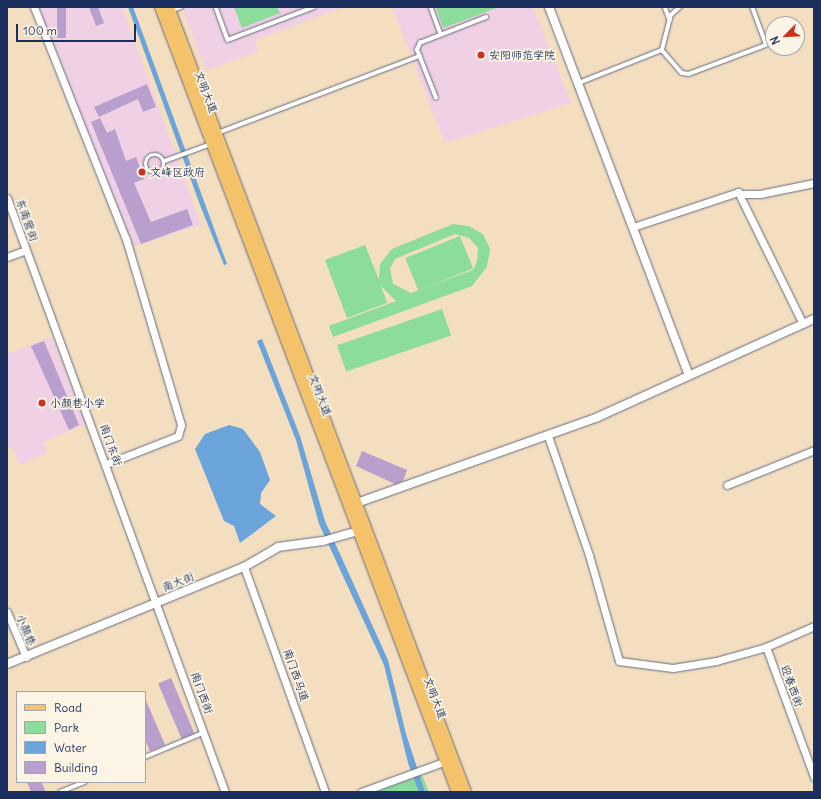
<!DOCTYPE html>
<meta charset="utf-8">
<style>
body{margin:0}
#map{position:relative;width:821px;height:799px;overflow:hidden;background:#f3dec0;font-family:Delius,"LXGW WenKai TC",sans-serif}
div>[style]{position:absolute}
.built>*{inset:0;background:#f0d0e4}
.green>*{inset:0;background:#8cdc9b;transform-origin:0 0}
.water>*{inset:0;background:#6ba4da}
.building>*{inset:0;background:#b99fcd;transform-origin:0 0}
.roads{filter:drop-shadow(0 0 1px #676c80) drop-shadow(0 0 1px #676c80)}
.service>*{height:3.5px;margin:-1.75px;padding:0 1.75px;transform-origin:1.75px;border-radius:1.75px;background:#fff}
.service>.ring{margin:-1.75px;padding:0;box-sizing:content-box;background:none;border:3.5px solid #fff;border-radius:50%}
.minor>*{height:7px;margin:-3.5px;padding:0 3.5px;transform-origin:3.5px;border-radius:3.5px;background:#fff}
.tertiary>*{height:8px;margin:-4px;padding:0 4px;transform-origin:4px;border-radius:4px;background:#fff}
.primary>*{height:10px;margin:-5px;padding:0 5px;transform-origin:5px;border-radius:5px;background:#f3c26a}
.dots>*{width:11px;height:11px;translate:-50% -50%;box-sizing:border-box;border:2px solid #fcf5e5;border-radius:50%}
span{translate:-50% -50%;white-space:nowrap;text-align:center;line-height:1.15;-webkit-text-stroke:3.5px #fcf5e5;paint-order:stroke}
.poi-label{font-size:11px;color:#1b2f5e}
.left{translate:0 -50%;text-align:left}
.street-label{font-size:11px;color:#1b2f5e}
.frame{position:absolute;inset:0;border:8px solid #1b2f5e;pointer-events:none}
.legend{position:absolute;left:16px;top:691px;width:130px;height:92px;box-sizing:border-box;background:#fcf5e5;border:1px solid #a2a6af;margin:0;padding:5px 7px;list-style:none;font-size:12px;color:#1b2f5e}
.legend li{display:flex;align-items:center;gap:8px;height:20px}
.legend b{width:20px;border:1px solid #a2a6af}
.north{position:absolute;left:765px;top:16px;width:40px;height:40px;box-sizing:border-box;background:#fcf5e5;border:1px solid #a2a6af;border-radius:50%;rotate:246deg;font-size:11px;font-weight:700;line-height:16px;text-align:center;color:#1b2f5e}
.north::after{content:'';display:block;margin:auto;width:14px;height:18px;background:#c8321e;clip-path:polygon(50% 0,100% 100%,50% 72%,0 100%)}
.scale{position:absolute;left:16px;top:24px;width:120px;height:18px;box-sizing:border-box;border:2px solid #1b2f5e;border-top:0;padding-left:5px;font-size:12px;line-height:14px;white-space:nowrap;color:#1b2f5e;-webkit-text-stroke:3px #fcf5e5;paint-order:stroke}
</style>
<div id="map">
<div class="built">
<div style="clip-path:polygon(38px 7px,122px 7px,201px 225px,132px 247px)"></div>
<div style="clip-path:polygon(182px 7px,345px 7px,255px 40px,258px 51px,206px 71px)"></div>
<div style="clip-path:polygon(392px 7px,533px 7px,571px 103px,445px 143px)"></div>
<div style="clip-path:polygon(52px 337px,86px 424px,43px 442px,47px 453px,20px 465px,12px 446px,7px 448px,7px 354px)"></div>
</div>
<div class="green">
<div style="clip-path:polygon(234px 7px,277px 7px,280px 13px,242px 28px)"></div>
<div style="clip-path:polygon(436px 7px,499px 7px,443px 28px)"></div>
<div style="clip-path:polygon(evenodd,453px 224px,469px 226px,483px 234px,490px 249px,487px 267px,472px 286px,333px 337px,329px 326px,396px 301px,381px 286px,387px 303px,347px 318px,325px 260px,365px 245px,379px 280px,380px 264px,392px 249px,453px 224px,455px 234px,469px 238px,478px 248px,477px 261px,473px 270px,411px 293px,393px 284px,390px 268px,395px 259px,455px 234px)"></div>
<div style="left:460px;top:236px;width:35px;height:59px;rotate:68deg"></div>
<div style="left:442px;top:309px;width:28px;height:111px;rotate:71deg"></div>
<div style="clip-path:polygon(422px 775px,429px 792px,376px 792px)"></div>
</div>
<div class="water">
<div style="clip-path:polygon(128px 7px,133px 7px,227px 264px,224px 265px,200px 205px)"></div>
<div style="clip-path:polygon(262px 339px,300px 436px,325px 521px,388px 660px,406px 734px,425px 792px,419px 792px,408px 763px,384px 665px,319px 524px,296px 440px,257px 341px)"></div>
<div style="clip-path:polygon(229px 425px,243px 429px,260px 452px,270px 480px,261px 493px,260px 504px,276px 516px,240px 543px,234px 526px,224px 521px,195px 449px,205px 434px)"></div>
</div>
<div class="building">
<div style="left:57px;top:7px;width:9px;height:31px"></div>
<div style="clip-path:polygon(89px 7px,98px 7px,104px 23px,96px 26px)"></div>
<div style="clip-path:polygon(147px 84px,156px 107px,143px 112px,138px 99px,99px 117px,94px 107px)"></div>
<div style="clip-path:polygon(100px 118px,107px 133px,115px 129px,126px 161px,136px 157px,144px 179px,134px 183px,151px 222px,187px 209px,193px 225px,141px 244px,91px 122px)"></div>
<div style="clip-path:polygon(44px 341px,79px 425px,69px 430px,31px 346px)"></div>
<div style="clip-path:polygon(362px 451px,407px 470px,403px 481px,395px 484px,356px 466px)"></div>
<div style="left:171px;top:678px;width:60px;height:14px;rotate:67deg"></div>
<div style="clip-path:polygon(145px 698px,165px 745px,150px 751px,145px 740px)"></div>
<div style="clip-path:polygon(27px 782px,41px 782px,46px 792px,31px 792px)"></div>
</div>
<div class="roads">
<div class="service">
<div style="left:216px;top:7px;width:35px;rotate:70deg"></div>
<div style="left:228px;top:40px;width:92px;rotate:-21deg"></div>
<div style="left:431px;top:7px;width:29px;rotate:70deg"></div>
<div style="left:665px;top:7px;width:14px;rotate:69deg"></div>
<div style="left:171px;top:11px;width:11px;rotate:-22deg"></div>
<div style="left:662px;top:50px;width:30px;rotate:49deg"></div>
<div style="left:682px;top:73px;width:7px;rotate:8deg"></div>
<div style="left:689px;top:74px;width:82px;rotate:-20.6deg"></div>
<div style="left:766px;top:45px;width:40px;rotate:-110.2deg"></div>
<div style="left:579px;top:83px;width:89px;rotate:-21.7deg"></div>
<div style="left:662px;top:50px;width:36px;rotate:-76deg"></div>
<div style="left:671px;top:15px;width:12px;rotate:-42deg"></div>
<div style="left:436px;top:98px;width:52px;rotate:-111.6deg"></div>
<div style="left:417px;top:50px;width:8px;rotate:-67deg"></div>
<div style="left:420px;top:43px;width:71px;rotate:-21.5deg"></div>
<div style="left:218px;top:133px;width:216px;rotate:-20.9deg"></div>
<div class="ring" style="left:146px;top:155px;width:14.5px;height:14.5px"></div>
<div style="left:165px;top:161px;width:49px;rotate:-20.3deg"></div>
<div style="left:145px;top:757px;width:63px;rotate:-22.5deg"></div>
<div style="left:60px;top:792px;width:27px;rotate:-22deg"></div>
</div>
<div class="minor">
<div style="left:34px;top:7px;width:250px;rotate:68.4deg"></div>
<div style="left:126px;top:239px;width:194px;rotate:73.5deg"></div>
<div style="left:181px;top:425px;width:11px;rotate:105deg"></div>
<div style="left:178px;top:436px;width:77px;rotate:158.7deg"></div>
<div style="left:741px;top:194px;width:19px"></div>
<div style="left:760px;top:194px;width:55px;rotate:-11.5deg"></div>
<div style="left:7px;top:198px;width:633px;rotate:69.85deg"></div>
<div style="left:633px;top:227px;width:111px;rotate:-18.4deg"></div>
<div style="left:738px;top:192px;width:147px;rotate:63.8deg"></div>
<div style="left:7px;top:257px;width:20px;rotate:-20deg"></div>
<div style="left:548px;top:436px;width:126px;rotate:71deg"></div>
<div style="left:589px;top:555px;width:110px;rotate:74.2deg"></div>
<div style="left:619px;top:661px;width:54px;rotate:7.4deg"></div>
<div style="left:673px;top:668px;width:44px;rotate:-9.2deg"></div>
<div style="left:716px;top:661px;width:52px;rotate:-15.6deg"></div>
<div style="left:766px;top:647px;width:52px;rotate:-23.6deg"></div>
<div style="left:727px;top:485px;width:94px;rotate:-21.9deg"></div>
<div style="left:244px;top:567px;width:239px;rotate:70.2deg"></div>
<div style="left:7px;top:612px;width:49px;rotate:67.1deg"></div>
<div style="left:766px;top:647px;width:139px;rotate:69.7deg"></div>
<div style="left:361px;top:792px;width:90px;rotate:-20deg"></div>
</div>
<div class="tertiary">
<div style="left:549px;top:7px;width:394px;rotate:69.2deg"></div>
<div style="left:357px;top:503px;width:256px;rotate:-19.6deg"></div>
<div style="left:598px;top:417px;width:237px;rotate:-24.4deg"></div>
<div style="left:7px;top:664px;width:256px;rotate:-22.3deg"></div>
<div style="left:244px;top:567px;width:39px;rotate:-30deg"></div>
<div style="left:278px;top:547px;width:45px;rotate:-7.6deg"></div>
<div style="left:323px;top:541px;width:37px;rotate:-16deg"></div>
</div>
<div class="primary">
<div style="left:160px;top:7px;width:839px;rotate:69.28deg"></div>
<div style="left:169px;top:7px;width:839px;rotate:69.28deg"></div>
</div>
</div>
<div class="dots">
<div style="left:481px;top:55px;background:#c8321e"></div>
<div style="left:142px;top:172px;background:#c8321e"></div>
<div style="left:42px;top:403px;background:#c8321e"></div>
</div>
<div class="poi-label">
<span class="left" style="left:489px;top:55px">安阳师范学院</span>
<span class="left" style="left:150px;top:172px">文峰区政府</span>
<span class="left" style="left:50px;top:403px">小颜巷小学</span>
</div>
<div class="street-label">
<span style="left:206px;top:92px;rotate:69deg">文明大道</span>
<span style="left:27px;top:220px;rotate:70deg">东南营街</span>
<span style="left:320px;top:395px;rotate:69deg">文明大道</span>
<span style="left:111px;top:445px;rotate:70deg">南门东街</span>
<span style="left:178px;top:582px;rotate:-22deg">南大街</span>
<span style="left:26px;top:630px;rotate:67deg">小颜巷</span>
<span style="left:296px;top:675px;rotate:71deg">南门西马道</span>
<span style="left:792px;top:686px;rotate:70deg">迎春西街</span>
<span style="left:202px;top:693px;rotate:70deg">南门西街</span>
<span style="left:435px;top:698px;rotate:69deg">文明大道</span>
</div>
<div class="frame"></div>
<ul class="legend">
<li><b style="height:5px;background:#f3c26a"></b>Road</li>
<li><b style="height:11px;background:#8cdc9b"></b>Park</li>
<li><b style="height:11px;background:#6ba4da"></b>Water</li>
<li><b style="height:11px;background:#b99fcd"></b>Building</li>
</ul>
<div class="north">N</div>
<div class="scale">100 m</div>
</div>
